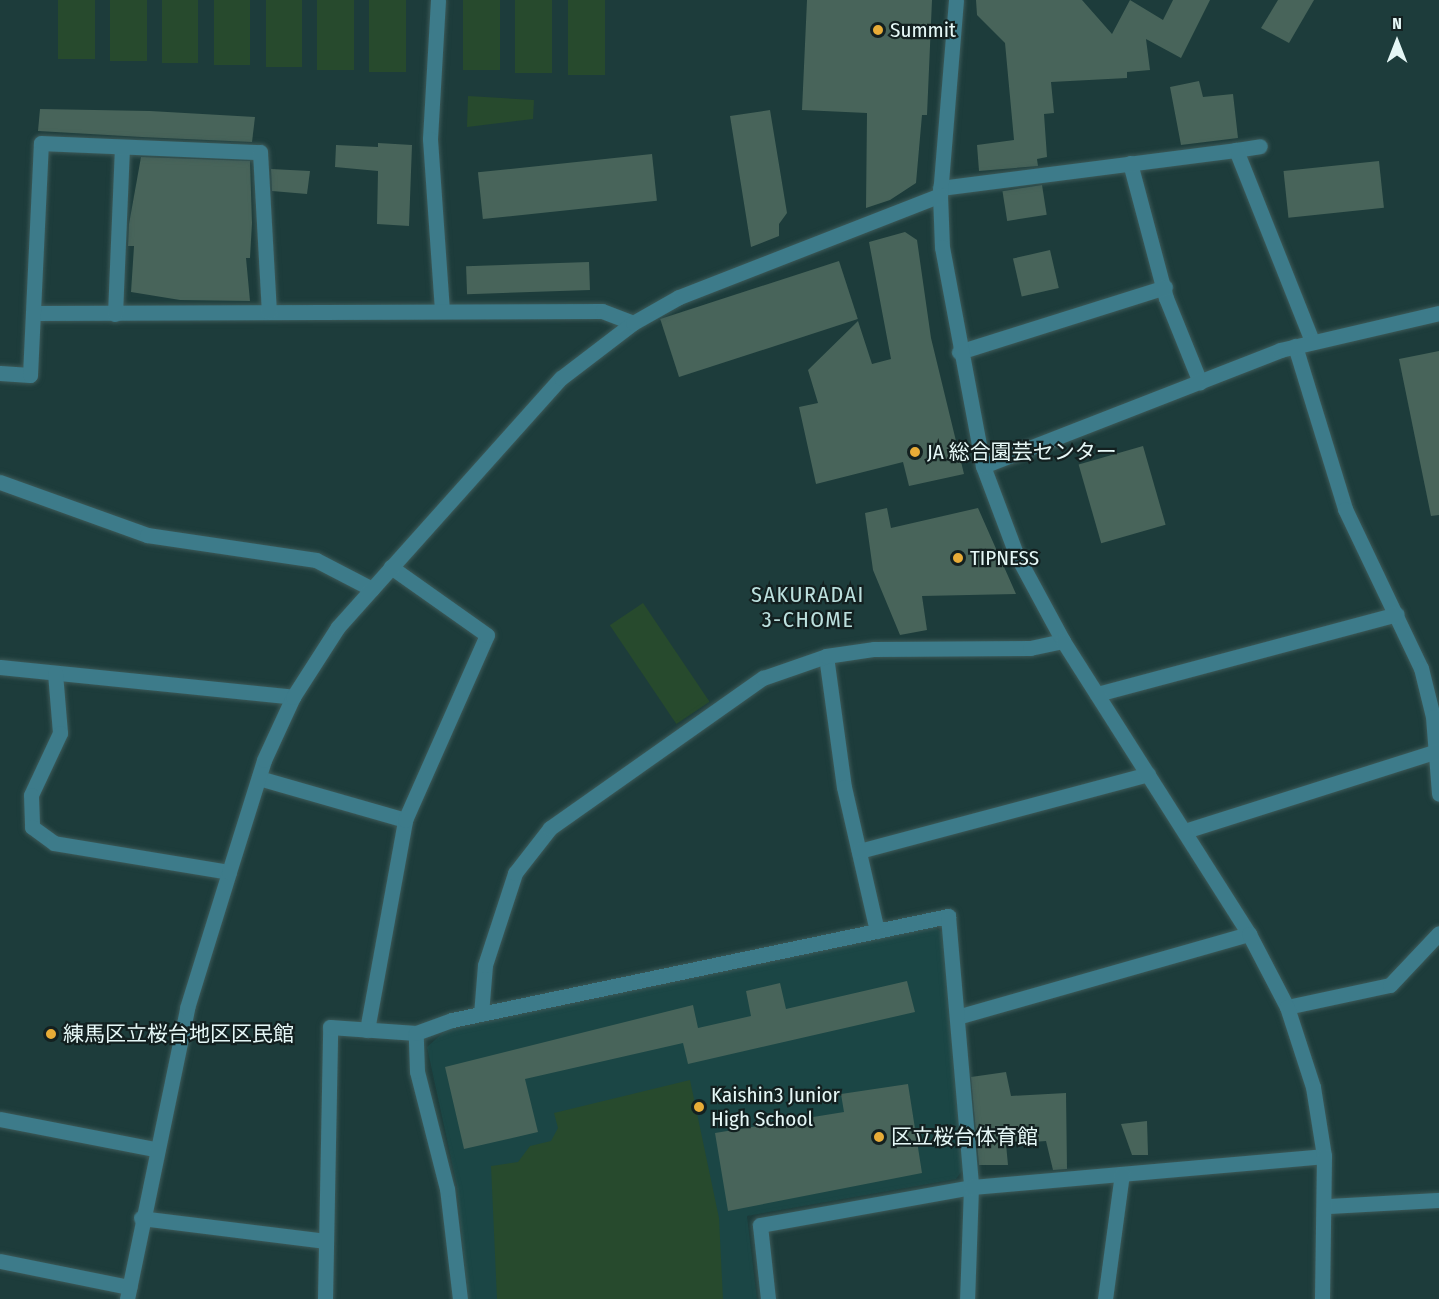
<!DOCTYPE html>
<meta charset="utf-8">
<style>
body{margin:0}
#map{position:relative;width:1439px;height:1299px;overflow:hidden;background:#1d3c3b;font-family:"Fira Sans Condensed","Noto Sans JP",sans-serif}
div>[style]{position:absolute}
.built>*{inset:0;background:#1b4645}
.green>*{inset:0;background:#274a2d;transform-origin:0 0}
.building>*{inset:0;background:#48645a;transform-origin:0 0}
.roads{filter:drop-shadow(0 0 2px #3d5a59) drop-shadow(0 0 2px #3d5a59)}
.minor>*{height:15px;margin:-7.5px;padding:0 7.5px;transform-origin:7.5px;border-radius:7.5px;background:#3d7b8a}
.tertiary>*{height:15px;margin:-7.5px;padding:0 7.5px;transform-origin:7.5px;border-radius:7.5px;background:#3d7b8a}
.dots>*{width:16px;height:16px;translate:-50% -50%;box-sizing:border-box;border:3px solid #132020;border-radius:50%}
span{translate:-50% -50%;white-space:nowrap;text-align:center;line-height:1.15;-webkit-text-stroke:4.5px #132020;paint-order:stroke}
.poi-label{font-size:21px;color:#e5f7f6}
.left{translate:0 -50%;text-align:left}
.neighbourhood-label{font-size:22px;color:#bce0de;letter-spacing:1.5px}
.north{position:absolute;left:1367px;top:12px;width:60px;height:60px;-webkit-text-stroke:4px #132020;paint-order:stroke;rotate:0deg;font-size:16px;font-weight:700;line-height:24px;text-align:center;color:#e5f7f6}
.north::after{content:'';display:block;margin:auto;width:21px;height:27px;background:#e5f7f6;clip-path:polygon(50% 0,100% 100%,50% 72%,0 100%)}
</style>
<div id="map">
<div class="built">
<div style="clip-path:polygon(933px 927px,944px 933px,964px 1168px,956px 1179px,747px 1216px,757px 1299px,468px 1299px,457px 1186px,427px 1047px,446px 1030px)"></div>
</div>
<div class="green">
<div style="left:58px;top:0;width:37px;height:59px"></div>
<div style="left:110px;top:0;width:37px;height:61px"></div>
<div style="left:162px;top:0;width:36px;height:63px"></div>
<div style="left:214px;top:0;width:36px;height:65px"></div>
<div style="left:266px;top:0;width:36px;height:67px"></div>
<div style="left:317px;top:0;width:37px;height:70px"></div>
<div style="left:369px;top:0;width:37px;height:72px"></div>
<div style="left:463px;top:0;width:37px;height:70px"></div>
<div style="left:515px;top:0;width:37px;height:73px"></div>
<div style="left:568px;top:0;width:37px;height:75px"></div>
<div style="clip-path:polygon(468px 96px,534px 100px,533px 119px,467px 127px)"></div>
<div style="left:643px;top:603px;width:119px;height:40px;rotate:56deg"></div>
<div style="clip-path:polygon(690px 1080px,719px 1218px,723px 1299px,497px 1299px,491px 1166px,518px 1162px,530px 1146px,551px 1141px,558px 1128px,554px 1113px)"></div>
</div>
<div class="building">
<div style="clip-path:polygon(807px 0,932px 0,927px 115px,922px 115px,916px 183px,890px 200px,866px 208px,867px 113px,802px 110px)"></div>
<div style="clip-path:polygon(976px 0,1082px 0,1112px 34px,1130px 0,1163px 20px,1173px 0,1210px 0,1181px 58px,1146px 39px,1150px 70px,1127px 72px,1127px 78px,1051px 82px,1054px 113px,1044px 114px,1047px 157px,1037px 159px,1038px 166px,979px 171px,977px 145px,1014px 140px,1005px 43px,977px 15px)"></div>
<div style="clip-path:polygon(1278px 0,1314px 0,1289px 43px,1261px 28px)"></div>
<div style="clip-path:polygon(1199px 81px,1203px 97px,1233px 94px,1238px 138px,1181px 145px,1170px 87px)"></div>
<div style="clip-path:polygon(40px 109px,150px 111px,255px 117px,252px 142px,142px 137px,38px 131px)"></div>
<div style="clip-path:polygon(770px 110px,787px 213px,779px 224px,779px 236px,751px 247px,730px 116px)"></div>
<div style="clip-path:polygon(378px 143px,412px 145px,409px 226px,377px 224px,378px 171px,335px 167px,336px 145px,378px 147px)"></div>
<div style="left:652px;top:154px;width:47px;height:175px;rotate:84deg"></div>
<div style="clip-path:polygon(141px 157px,250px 161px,252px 223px,250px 258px,246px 258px,250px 301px,180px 300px,131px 292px,134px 246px,128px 246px,129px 224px)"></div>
<div style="left:1379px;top:161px;width:47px;height:96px;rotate:84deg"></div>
<div style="clip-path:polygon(271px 169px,310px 171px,307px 194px,272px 191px)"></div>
<div style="left:1042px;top:185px;width:30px;height:40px;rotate:81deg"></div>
<div style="clip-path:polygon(905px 232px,917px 240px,931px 338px,964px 474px,909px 486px,903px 462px,816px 484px,799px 407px,818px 403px,808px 370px,858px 321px,872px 364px,891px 359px,869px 242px)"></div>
<div style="left:1050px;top:250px;width:39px;height:38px;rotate:77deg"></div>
<div style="left:839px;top:261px;width:61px;height:188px;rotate:72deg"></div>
<div style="left:589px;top:262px;width:28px;height:123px;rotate:88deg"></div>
<div style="clip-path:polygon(1439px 351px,1439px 515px,1431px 516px,1399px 359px)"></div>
<div style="left:1143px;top:446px;width:82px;height:67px;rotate:74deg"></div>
<div style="clip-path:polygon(887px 508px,891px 528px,978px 508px,1016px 594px,922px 596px,927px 630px,900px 635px,873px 570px,865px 513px)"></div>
<div style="clip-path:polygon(907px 981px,915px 1012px,688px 1064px,683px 1043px,525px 1079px,538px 1132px,464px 1149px,445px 1067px,693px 1005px,698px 1028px,751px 1016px,746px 991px,780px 983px,786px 1009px)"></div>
<div style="clip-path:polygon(1006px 1072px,1011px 1096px,1066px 1093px,1067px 1169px,1053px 1170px,1046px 1141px,1006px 1144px,1008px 1165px,979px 1165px,971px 1077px)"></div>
<div style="clip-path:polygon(908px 1084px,922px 1173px,728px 1211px,715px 1133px,844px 1112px,841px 1094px)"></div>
<div style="clip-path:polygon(1147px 1121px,1148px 1155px,1132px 1155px,1121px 1124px)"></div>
</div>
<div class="roads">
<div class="minor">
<div style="left:438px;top:0;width:139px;rotate:93.3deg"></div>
<div style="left:430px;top:139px;width:172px;rotate:86deg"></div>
<div style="left:1236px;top:150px;width:24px;rotate:-9deg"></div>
<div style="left:1130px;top:163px;width:140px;rotate:75.1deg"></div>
<div style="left:1166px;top:298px;width:91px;rotate:68deg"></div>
<div style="left:940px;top:188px;width:298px;rotate:-7.3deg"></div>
<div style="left:1236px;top:150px;width:206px;rotate:68.3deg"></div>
<div style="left:34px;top:313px;width:568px;rotate:-0.2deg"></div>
<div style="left:602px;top:311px;width:33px;rotate:21deg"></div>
<div style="left:115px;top:314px;width:167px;rotate:-87.6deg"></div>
<div style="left:1295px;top:346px;width:170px;rotate:72.9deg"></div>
<div style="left:1345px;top:509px;width:176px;rotate:64.5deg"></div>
<div style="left:1421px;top:668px;width:50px;rotate:76.2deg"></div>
<div style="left:1433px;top:717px;width:77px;rotate:85.5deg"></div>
<div style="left:959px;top:352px;width:216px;rotate:-17.5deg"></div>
<div style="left:0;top:373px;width:30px;rotate:4deg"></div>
<div style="left:30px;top:375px;width:232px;rotate:-87.3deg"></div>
<div style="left:41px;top:143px;width:219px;rotate:2.4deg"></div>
<div style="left:260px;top:152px;width:160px;rotate:86.8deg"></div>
<div style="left:0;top:482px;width:156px;rotate:19.8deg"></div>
<div style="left:147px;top:535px;width:171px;rotate:8.4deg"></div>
<div style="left:316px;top:560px;width:63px;rotate:27.4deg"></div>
<div style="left:826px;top:656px;width:132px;rotate:82.2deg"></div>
<div style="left:844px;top:787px;width:148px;rotate:77.1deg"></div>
<div style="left:0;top:667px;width:295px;rotate:5.8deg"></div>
<div style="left:55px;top:673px;width:60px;rotate:85.2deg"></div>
<div style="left:60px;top:733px;width:68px;rotate:115.1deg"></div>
<div style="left:31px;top:795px;width:32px;rotate:88deg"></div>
<div style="left:32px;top:827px;width:27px;rotate:36deg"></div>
<div style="left:54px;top:843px;width:177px;rotate:9.4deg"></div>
<div style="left:1097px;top:694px;width:310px;rotate:-14.9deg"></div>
<div style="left:259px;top:778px;width:152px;rotate:16deg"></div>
<div style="left:1185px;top:831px;width:264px;rotate:-17.6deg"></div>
<div style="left:859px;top:851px;width:299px;rotate:-14.9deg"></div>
<div style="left:1287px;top:1007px;width:105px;rotate:-12.1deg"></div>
<div style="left:1390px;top:985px;width:71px;rotate:-46.7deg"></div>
<div style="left:481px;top:1014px;width:49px;rotate:-85.3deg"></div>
<div style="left:485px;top:965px;width:97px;rotate:-71.9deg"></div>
<div style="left:515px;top:873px;width:57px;rotate:-52.1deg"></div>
<div style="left:550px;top:828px;width:261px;rotate:-35.2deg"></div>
<div style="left:763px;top:678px;width:67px;rotate:-19.2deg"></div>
<div style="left:826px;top:656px;width:49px;rotate:-8.3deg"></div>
<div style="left:874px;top:649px;width:156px;rotate:-0.4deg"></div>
<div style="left:1030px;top:648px;width:34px;rotate:-12deg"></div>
<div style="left:957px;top:1017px;width:304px;rotate:-15.9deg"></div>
<div style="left:367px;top:1030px;width:213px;rotate:-79.7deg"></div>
<div style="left:405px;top:820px;width:202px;rotate:-66.1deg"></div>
<div style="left:487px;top:635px;width:118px;rotate:-144.7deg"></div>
<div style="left:0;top:1119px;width:157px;rotate:11deg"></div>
<div style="left:1327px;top:1206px;width:112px;rotate:-3.1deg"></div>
<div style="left:141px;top:1218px;width:185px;rotate:7.1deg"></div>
<div style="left:0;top:1261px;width:132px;rotate:11.4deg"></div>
<div style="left:325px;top:1299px;width:272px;rotate:-88.9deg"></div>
<div style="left:330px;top:1027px;width:86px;rotate:4deg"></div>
<div style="left:460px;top:1299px;width:111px;rotate:-96.7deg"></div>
<div style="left:447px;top:1189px;width:122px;rotate:-104.3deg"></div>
<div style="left:417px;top:1071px;width:38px;rotate:-92deg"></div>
<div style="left:416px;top:1033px;width:38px;rotate:-20deg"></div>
<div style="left:452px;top:1020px;width:507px;rotate:-11.84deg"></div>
<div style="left:948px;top:916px;width:272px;rotate:85.1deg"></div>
<div style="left:971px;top:1187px;width:112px;rotate:92deg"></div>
<div style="left:768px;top:1299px;width:74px;rotate:-96.2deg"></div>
<div style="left:760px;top:1225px;width:214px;rotate:-10.2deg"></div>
<div style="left:971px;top:1187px;width:354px;rotate:-5deg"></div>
<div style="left:1105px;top:1299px;width:126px;rotate:-82.3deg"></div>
</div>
<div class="tertiary">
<div style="left:956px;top:0;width:196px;rotate:94.7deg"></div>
<div style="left:940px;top:195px;width:52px;rotate:87.8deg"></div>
<div style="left:942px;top:247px;width:223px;rotate:79.4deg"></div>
<div style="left:983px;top:466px;width:94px;rotate:69.4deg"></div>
<div style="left:1016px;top:554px;width:99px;rotate:61.6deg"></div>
<div style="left:1063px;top:641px;width:347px;rotate:57.6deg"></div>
<div style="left:1249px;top:934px;width:82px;rotate:62.5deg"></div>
<div style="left:1287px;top:1007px;width:84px;rotate:72deg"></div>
<div style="left:1313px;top:1087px;width:70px;rotate:80.9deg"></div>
<div style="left:1324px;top:1156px;width:143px;rotate:90.8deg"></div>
<div style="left:983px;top:466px;width:319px;rotate:-21.3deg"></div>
<div style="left:1280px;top:350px;width:163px;rotate:-13.1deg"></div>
<div style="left:127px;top:1299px;width:297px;rotate:-78.3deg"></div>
<div style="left:187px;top:1008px;width:142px;rotate:-72.8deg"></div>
<div style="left:229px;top:872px;width:117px;rotate:-72.6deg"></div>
<div style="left:264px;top:760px;width:69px;rotate:-65.3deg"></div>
<div style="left:293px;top:697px;width:83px;rotate:-57.3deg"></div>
<div style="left:338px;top:627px;width:334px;rotate:-48.2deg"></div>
<div style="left:561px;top:378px;width:91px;rotate:-37.4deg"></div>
<div style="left:633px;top:323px;width:53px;rotate:-29.5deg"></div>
<div style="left:679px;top:297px;width:280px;rotate:-21.3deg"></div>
</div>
</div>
<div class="dots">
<div style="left:878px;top:30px;background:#e8ac37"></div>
<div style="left:915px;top:452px;background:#e8ac37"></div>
<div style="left:958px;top:558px;background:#e8ac37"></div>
<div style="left:51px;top:1034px;background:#e8ac37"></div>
<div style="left:699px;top:1107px;background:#e8ac37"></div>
<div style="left:879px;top:1137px;background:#e8ac37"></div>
</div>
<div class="poi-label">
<span class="left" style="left:890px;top:30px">Summit</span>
<span class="left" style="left:927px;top:452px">JA 総合園芸センター</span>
<span class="left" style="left:970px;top:558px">TIPNESS</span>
<span class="left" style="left:63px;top:1034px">練馬区立桜台地区区民館</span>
<span class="left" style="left:711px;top:1107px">Kaishin3 Junior<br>High School</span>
<span class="left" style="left:891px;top:1137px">区立桜台体育館</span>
</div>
<div class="neighbourhood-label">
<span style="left:808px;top:607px">SAKURADAI<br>3-CHOME</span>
</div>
<div class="north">N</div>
</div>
